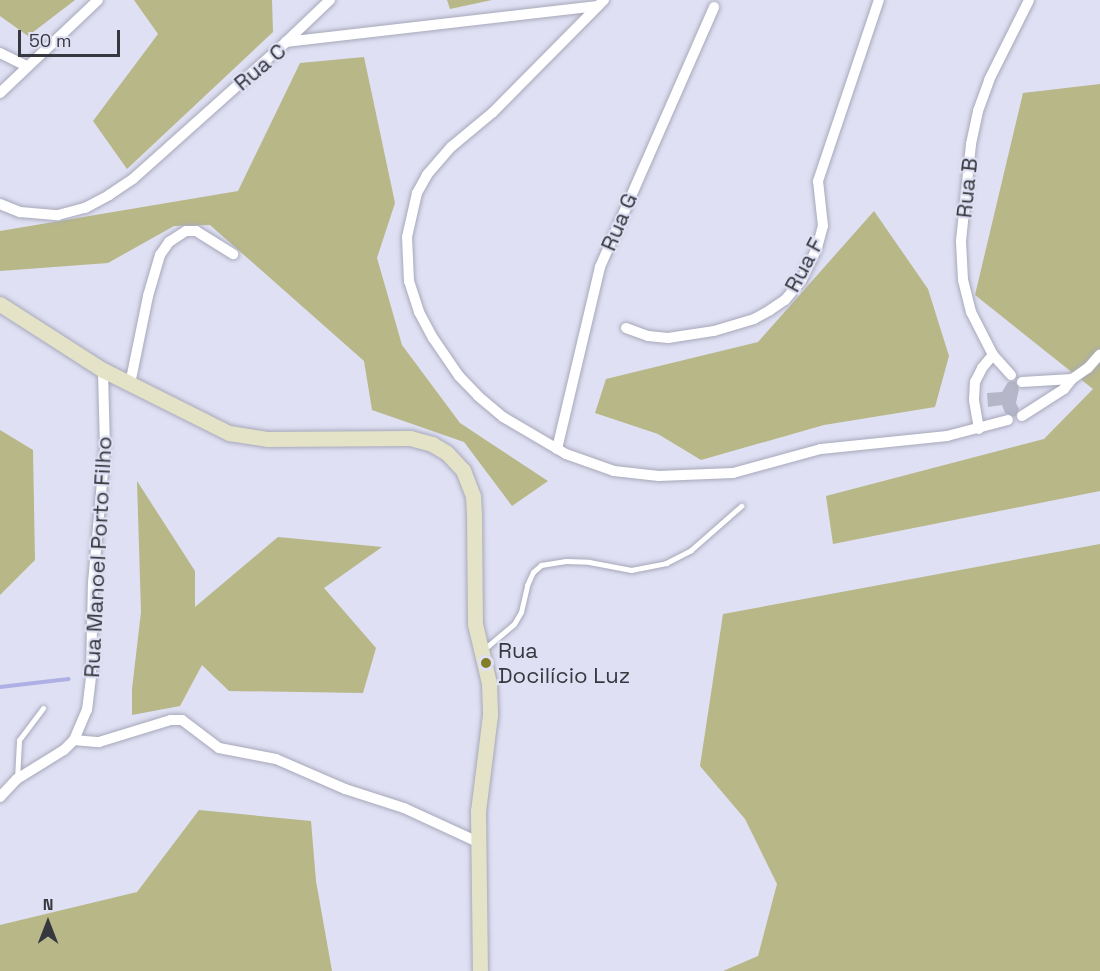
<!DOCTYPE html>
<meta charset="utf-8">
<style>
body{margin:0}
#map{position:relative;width:1100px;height:971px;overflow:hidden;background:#dfe0f3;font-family:"Space Grotesk",sans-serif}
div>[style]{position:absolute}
.green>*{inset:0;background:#b7b788}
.stream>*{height:4px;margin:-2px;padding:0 2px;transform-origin:2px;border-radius:2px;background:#aeb0e5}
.building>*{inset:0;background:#b5b6c8}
.roads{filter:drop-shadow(0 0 2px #a7a8ba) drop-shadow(0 0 2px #a7a8ba)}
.service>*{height:5px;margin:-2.5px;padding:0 2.5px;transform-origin:2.5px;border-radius:2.5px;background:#fff}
.minor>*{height:10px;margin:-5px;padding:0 5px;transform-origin:5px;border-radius:5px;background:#fff}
.secondary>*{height:15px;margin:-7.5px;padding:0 7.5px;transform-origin:7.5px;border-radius:7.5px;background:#e4e3c7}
.dots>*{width:16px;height:16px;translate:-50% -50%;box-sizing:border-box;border:3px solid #dfe0f3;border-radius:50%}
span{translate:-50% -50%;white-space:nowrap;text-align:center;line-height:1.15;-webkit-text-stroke:4.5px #dfe0f3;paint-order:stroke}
.street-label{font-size:22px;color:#37383f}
.poi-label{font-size:22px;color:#37383f}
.left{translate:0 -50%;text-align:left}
.north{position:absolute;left:18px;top:893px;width:60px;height:60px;-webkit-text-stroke:4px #dfe0f3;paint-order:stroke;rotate:0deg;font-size:16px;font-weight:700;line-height:24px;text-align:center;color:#37383f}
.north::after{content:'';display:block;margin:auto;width:21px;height:27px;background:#37383f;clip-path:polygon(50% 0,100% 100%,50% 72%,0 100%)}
.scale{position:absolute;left:18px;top:30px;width:102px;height:27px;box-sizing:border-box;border:3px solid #37383f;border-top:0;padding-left:8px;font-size:18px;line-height:21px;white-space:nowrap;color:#37383f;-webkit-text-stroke:4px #dfe0f3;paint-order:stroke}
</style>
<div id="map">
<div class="green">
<div style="clip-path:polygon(0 0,75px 0,28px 36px,0 16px)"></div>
<div style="clip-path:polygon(134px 0,272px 0,273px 32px,127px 169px,93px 121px,158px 34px)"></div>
<div style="clip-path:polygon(447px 0,492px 0,450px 9px)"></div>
<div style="clip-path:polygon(364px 57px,395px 203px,377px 258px,402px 345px,460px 423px,548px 481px,512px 506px,464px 442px,372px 410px,364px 361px,210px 225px,174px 226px,108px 263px,0 271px,0 231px,238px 191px,300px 63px)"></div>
<div style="clip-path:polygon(1100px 84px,1100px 491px,833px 544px,826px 496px,1044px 439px,1093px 389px,975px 295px,1023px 93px)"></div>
<div style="clip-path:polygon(874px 211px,928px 289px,949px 356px,935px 407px,824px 425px,701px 460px,658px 434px,595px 413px,606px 379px,758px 342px)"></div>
<div style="clip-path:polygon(0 430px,33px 450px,35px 560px,0 595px)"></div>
<div style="clip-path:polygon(137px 481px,195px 571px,195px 607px,278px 537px,382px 547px,324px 588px,376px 648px,363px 693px,229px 691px,202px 665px,180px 706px,132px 715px,132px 689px,141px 612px)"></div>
<div style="clip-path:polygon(1100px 544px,1100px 971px,723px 971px,758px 956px,777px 884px,745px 819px,700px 766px,723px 614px)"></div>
<div style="clip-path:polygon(199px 810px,311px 821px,316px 881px,332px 971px,0 971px,0 925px,137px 892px)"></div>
</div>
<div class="stream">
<div style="left:0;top:687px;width:69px;rotate:-6.6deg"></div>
</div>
<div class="building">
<div style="clip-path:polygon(1015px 381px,1019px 389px,1016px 403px,1019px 409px,1015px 417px,1005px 413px,1002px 405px,988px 407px,987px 393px,1002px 392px,1008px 382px)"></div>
</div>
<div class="roads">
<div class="service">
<div style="left:483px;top:650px;width:40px;rotate:-40deg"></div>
<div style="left:514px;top:624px;width:14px;rotate:-60deg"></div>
<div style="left:521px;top:612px;width:28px;rotate:-77deg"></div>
<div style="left:527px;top:585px;width:14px;rotate:-65deg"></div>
<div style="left:533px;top:572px;width:11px;rotate:-41deg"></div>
<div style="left:541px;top:565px;width:25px;rotate:-9deg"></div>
<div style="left:566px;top:561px;width:23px;rotate:2deg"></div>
<div style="left:589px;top:562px;width:43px;rotate:10.8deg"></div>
<div style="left:631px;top:570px;width:36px;rotate:-11deg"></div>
<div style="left:666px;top:563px;width:28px;rotate:-27deg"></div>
<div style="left:691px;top:550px;width:67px;rotate:-41.3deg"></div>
<div style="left:17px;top:779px;width:39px;rotate:-87deg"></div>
<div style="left:19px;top:740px;width:40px;rotate:-53deg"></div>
</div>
<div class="minor">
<div style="left:604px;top:0;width:159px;rotate:134.7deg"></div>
<div style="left:492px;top:113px;width:53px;rotate:140.3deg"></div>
<div style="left:451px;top:147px;width:37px;rotate:131deg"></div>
<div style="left:427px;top:175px;width:21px;rotate:119deg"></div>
<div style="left:417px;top:193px;width:45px;rotate:102.8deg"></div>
<div style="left:407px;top:237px;width:44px;rotate:87.4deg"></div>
<div style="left:409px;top:281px;width:33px;rotate:72deg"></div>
<div style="left:419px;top:312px;width:30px;rotate:62deg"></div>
<div style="left:433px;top:338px;width:46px;rotate:55.6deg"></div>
<div style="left:459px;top:376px;width:28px;rotate:46deg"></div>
<div style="left:478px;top:396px;width:33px;rotate:40deg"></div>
<div style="left:503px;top:417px;width:73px;rotate:30.4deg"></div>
<div style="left:566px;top:454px;width:51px;rotate:19.5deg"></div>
<div style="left:614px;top:471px;width:45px;rotate:6.3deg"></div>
<div style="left:659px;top:476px;width:74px;rotate:-2.3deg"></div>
<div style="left:733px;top:473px;width:91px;rotate:-15.3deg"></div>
<div style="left:821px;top:449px;width:127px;rotate:-5.9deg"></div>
<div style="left:947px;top:436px;width:63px;rotate:-14.7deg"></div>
<div style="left:286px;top:42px;width:61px;rotate:-43.7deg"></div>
<div style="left:0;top:53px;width:30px;rotate:26deg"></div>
<div style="left:0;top:93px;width:135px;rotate:-43.5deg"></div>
<div style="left:0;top:204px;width:22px;rotate:22deg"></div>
<div style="left:20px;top:212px;width:38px;rotate:5deg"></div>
<div style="left:58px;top:215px;width:28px;rotate:-15deg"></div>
<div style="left:85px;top:208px;width:27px;rotate:-28deg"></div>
<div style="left:109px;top:195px;width:29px;rotate:-34deg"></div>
<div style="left:133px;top:179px;width:205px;rotate:-41.8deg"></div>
<div style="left:286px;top:42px;width:313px;rotate:-6.6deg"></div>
<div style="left:626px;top:328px;width:23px;rotate:20deg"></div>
<div style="left:648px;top:336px;width:20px;rotate:6deg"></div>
<div style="left:668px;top:338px;width:47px;rotate:-8.7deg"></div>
<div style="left:714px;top:331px;width:42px;rotate:-16.7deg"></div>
<div style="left:754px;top:319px;width:18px;rotate:-29deg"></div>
<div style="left:770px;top:310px;width:18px;rotate:-34deg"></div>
<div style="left:785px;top:300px;width:25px;rotate:-50deg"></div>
<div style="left:801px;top:281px;width:37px;rotate:-64deg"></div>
<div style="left:817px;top:248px;width:23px;rotate:-75deg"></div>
<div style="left:823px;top:226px;width:45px;rotate:-96.3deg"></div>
<div style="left:818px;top:181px;width:191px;rotate:-71.4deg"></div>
<div style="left:1011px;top:375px;width:27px;rotate:-132deg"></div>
<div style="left:993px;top:355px;width:48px;rotate:-117.1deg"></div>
<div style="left:971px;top:312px;width:33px;rotate:-104deg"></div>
<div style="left:963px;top:280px;width:39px;rotate:-93deg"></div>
<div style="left:961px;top:241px;width:98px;rotate:-84.1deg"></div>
<div style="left:971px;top:144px;width:34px;rotate:-78deg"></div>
<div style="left:978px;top:111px;width:33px;rotate:-70deg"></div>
<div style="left:989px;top:80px;width:89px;rotate:-63.4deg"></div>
<div style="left:1022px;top:382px;width:50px;rotate:-3.4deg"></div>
<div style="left:130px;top:384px;width:90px;rotate:-78.4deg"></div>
<div style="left:148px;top:296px;width:43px;rotate:-73.7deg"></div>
<div style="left:160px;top:255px;width:16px;rotate:-55deg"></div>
<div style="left:169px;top:242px;width:20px;rotate:-33deg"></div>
<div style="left:186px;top:231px;width:10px"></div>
<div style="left:196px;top:231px;width:44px;rotate:31.9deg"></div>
<div style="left:1022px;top:416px;width:50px;rotate:-32.7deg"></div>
<div style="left:1064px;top:389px;width:13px;rotate:-51deg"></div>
<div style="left:1072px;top:379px;width:19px;rotate:-35deg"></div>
<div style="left:1088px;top:368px;width:18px;rotate:-49deg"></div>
<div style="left:979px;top:429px;width:29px;rotate:-100deg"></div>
<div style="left:974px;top:400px;width:18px;rotate:-87deg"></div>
<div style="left:975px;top:382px;width:16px;rotate:-63deg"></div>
<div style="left:982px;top:368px;width:17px;rotate:-50deg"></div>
<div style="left:557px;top:449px;width:187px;rotate:-76.7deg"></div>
<div style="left:600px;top:267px;width:284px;rotate:-66.3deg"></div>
<div style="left:74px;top:740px;width:25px;rotate:5deg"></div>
<div style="left:99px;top:742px;width:75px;rotate:-17deg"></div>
<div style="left:171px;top:720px;width:11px"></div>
<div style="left:182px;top:720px;width:46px;rotate:37.1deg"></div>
<div style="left:219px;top:748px;width:58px;rotate:10.9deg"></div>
<div style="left:276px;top:759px;width:75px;rotate:23.5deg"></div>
<div style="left:345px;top:789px;width:62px;rotate:17.9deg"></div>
<div style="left:404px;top:808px;width:81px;rotate:24.7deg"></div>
<div style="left:0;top:797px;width:25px;rotate:-47deg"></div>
<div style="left:17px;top:779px;width:55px;rotate:-31.7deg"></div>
<div style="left:64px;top:750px;width:14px;rotate:-45deg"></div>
<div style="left:74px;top:740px;width:33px;rotate:-67deg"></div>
<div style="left:87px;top:710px;width:35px;rotate:-83deg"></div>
<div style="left:91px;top:675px;width:92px;rotate:-88.8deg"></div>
<div style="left:93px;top:583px;width:136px;rotate:-84.9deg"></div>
<div style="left:105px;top:448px;width:78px;rotate:-91.5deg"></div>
</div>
<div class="secondary">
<div style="left:0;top:304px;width:122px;rotate:32.7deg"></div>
<div style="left:103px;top:370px;width:141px;rotate:26.6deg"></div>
<div style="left:229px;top:433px;width:38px;rotate:9deg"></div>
<div style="left:267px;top:439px;width:143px;rotate:-0.4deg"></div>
<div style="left:410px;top:438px;width:23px;rotate:15deg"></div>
<div style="left:432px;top:444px;width:17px;rotate:31deg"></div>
<div style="left:447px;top:453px;width:23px;rotate:47deg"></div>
<div style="left:463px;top:470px;width:28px;rotate:69deg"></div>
<div style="left:473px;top:496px;width:17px;rotate:87deg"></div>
<div style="left:474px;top:513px;width:111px;rotate:89.5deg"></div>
<div style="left:475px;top:624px;width:61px;rotate:76.7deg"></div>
<div style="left:489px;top:683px;width:32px;rotate:88deg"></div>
<div style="left:490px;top:715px;width:97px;rotate:97.1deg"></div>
<div style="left:478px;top:811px;width:160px;rotate:89.3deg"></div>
</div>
</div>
<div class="dots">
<div style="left:486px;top:663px;background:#817e26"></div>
</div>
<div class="street-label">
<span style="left:260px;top:67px;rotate:-40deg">Rua C</span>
<span style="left:967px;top:188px;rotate:-84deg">Rua B</span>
<span style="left:619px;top:222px;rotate:-67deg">Rua G</span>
<span style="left:804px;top:265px;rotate:-62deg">Rua F</span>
<span style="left:98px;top:557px;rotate:-87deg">Rua Manoel Porto Filho</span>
</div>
<div class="poi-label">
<span class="left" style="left:498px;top:663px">Rua<br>Docilício Luz</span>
</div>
<div class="north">N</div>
<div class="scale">50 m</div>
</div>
